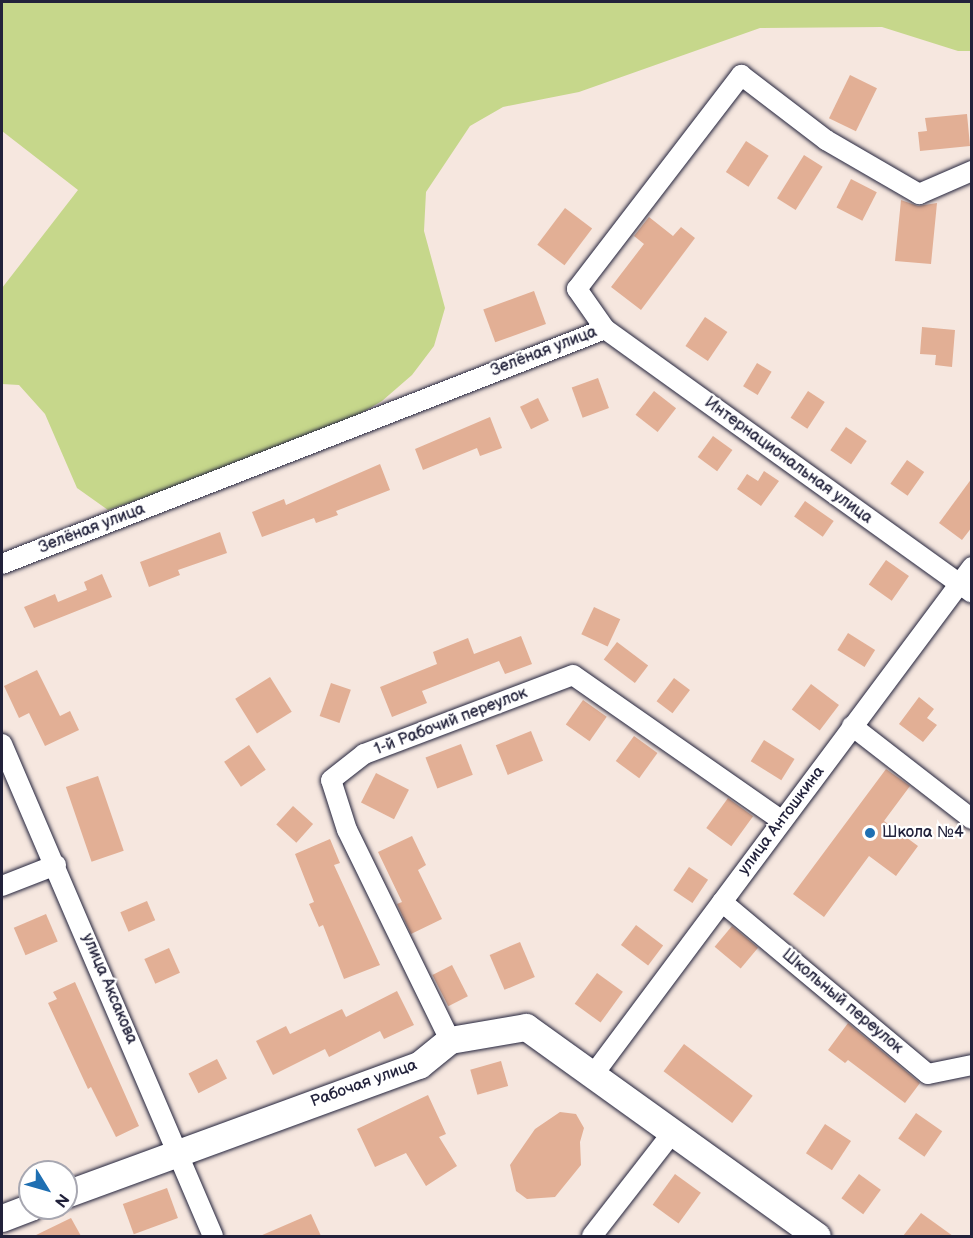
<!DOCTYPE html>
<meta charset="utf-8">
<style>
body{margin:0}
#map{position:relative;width:973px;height:1238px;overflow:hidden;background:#f6e7df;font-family:"Balsamiq Sans",sans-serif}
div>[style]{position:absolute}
.green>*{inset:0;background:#c6d78b}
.building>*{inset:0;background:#e2af95;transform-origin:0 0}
.roads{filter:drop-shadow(0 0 2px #22223b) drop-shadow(0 0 2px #22223b)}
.street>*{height:20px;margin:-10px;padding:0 10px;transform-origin:10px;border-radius:10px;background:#fff}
.secondary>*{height:27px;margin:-13.5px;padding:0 13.5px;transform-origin:13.5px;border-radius:13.5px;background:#fff}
.dots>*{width:16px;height:16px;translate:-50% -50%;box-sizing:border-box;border:3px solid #fff;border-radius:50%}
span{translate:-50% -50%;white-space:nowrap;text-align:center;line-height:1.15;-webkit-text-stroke:4.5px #fff;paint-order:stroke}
.street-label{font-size:16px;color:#22223b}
.poi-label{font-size:16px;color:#22223b}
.left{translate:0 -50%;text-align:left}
.frame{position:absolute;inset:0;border:3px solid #22223b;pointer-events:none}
.north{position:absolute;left:18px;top:1160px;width:60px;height:60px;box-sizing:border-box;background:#fff;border:2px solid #a7a7b1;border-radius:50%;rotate:127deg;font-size:16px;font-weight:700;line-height:24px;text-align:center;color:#22223b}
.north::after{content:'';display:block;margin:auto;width:21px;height:27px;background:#1f6fb2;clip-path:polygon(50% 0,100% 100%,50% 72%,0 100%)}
</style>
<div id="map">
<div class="green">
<div style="clip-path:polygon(2px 2px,971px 2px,971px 51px,958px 51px,882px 27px,760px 28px,579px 92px,503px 107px,470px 126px,426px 192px,424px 231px,445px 308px,434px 346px,412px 375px,382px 401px,315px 440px,108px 510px,77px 488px,45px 414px,19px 385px,2px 384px,2px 288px,78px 190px,2px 131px)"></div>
</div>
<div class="building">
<div style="left:850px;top:75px;width:30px;height:48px;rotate:26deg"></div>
<div style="clip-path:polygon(967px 114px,970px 146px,920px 151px,918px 132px,927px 131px,925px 118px)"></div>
<div style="left:746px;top:141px;width:27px;height:37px;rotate:33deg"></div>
<div style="left:804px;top:155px;width:22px;height:51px;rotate:32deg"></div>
<div style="left:851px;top:179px;width:29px;height:32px;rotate:27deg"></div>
<div style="clip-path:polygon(901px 200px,918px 206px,937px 203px,931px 264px,895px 261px)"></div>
<div style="left:565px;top:208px;width:34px;height:46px;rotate:37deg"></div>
<div style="clip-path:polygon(649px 217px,673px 236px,681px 227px,695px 238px,641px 310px,611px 287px,644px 244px,634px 236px)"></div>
<div style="left:534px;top:291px;width:35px;height:54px;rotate:70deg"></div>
<div style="left:705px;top:317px;width:27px;height:35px;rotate:34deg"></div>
<div style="clip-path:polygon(922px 327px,955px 330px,952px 367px,935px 365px,936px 355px,920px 354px)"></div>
<div style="left:757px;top:363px;width:17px;height:27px;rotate:31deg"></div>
<div style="left:598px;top:378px;width:32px;height:28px;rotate:70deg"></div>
<div style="left:654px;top:391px;width:28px;height:30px;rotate:38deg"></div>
<div style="left:808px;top:391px;width:20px;height:32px;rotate:33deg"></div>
<div style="left:538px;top:398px;width:25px;height:20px;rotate:64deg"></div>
<div style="clip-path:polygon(490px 417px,502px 448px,480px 456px,477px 448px,423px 470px,415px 449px)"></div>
<div style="left:846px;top:427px;width:25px;height:28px;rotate:34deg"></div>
<div style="left:713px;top:436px;width:24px;height:26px;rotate:36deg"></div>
<div style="left:907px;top:460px;width:21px;height:29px;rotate:35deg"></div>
<div style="clip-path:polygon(380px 464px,390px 490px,336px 511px,338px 515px,316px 523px,314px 518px,262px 537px,252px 512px,284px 499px,286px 505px)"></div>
<div style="clip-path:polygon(764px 471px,779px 481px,761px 506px,737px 489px,747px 474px,758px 481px)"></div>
<div style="clip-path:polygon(972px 478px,972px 527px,962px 540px,939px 523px)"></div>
<div style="left:805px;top:501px;width:35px;height:19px;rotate:35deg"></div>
<div style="clip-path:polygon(220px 532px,227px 553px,178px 570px,180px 575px,149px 587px,140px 562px)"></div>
<div style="left:886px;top:560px;width:28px;height:30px;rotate:35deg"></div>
<div style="clip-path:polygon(102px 574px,112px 597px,34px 628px,24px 607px,55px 594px,58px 602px,87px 590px,84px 582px)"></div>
<div style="left:594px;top:607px;width:29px;height:30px;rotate:25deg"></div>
<div style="left:848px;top:633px;width:32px;height:20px;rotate:32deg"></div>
<div style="clip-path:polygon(521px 636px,532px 664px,505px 674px,499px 661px,422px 691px,427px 703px,392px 717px,380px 687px,437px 664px,433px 652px,468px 638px,474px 654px)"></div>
<div style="left:617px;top:642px;width:39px;height:22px;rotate:37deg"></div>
<div style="clip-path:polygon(37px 670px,60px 716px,70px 711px,79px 730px,45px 746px,29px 713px,19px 718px,4px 686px)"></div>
<div style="left:270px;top:677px;width:41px;height:41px;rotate:58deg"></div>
<div style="left:674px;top:678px;width:20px;height:29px;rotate:37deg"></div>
<div style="left:331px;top:683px;width:21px;height:35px;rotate:19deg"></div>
<div style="left:811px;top:684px;width:35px;height:32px;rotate:37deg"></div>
<div style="clip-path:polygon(919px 697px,934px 709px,927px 718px,937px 725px,923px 742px,899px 724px)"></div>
<div style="left:583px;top:700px;width:29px;height:30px;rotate:35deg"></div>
<div style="left:531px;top:731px;width:32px;height:38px;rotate:68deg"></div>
<div style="left:634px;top:736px;width:29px;height:31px;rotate:36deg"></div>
<div style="left:764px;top:740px;width:36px;height:25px;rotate:32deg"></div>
<div style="left:461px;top:744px;width:33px;height:38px;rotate:69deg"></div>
<div style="left:249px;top:745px;width:30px;height:30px;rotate:56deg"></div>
<div style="clip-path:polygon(886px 769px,910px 786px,884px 821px,918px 846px,896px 876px,869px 856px,824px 917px,793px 894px)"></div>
<div style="left:376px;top:773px;width:37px;height:33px;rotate:27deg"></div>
<div style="left:98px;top:776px;width:79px;height:34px;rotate:71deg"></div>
<div style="left:728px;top:798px;width:31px;height:37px;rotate:36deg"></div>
<div style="left:293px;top:806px;width:27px;height:25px;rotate:42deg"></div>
<div style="clip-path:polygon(412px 836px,426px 865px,418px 870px,442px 919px,411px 934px,397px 904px,402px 902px,378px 852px)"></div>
<div style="clip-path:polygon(330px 839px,340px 863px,334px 865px,380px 965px,344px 979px,323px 925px,319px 927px,309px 904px,314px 902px,295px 854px)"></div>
<div style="left:689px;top:867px;width:23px;height:28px;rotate:34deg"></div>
<div style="left:147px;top:901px;width:21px;height:29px;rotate:67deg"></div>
<div style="left:46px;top:914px;width:30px;height:35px;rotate:67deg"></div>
<div style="left:636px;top:925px;width:34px;height:25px;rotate:37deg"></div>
<div style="left:732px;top:926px;width:34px;height:27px;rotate:40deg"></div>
<div style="left:520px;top:942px;width:38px;height:33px;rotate:67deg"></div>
<div style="left:169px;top:948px;width:27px;height:27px;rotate:66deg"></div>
<div style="left:452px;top:965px;width:35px;height:22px;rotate:63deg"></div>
<div style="left:597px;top:973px;width:32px;height:38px;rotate:36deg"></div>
<div style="clip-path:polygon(75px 982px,139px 1126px,116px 1137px,91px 1087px,88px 1089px,48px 1003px,57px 999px,53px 992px)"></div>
<div style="clip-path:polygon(397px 991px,414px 1025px,384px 1039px,380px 1031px,329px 1057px,325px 1049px,273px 1075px,256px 1041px,286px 1026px,290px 1034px,342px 1009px,346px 1017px)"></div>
<div style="clip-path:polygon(848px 1023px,920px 1083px,905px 1103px,848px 1060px,845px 1063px,828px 1050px)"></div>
<div style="left:684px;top:1044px;width:86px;height:34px;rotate:37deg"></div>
<div style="left:217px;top:1059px;width:22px;height:32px;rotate:63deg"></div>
<div style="left:501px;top:1061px;width:26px;height:32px;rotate:74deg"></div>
<div style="clip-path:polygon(428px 1095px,446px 1134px,439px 1137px,457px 1166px,426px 1186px,406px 1153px,375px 1167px,357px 1129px)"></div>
<div style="clip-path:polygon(560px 1112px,576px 1114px,584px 1128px,580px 1142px,581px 1165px,555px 1197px,527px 1199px,516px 1191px,510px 1165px,535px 1129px)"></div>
<div style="left:916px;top:1113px;width:32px;height:31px;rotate:35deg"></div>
<div style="left:825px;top:1124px;width:31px;height:35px;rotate:33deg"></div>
<div style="left:675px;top:1174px;width:32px;height:38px;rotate:36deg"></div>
<div style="left:859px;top:1174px;width:27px;height:30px;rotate:36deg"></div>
<div style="left:167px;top:1188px;width:32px;height:47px;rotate:70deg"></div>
<div style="clip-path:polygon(921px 1213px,953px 1236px,903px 1236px)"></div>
<div style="clip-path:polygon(311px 1214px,321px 1236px,260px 1236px)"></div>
<div style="clip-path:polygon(71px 1218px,81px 1236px,34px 1236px)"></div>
</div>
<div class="roads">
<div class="street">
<div style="left:605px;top:329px;width:452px;rotate:35.7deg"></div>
<div style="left:2px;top:564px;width:647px;rotate:-21.29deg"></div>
<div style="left:605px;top:329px;width:49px;rotate:-125deg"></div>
<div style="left:577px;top:289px;width:270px;rotate:-52.5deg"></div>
<div style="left:741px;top:75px;width:107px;rotate:37.4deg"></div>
<div style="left:826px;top:140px;width:108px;rotate:30.1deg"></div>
<div style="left:919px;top:194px;width:58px;rotate:-23.5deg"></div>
<div style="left:852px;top:726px;width:152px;rotate:37.8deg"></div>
<div style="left:2px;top:744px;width:535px;rotate:66.79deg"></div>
<div style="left:2px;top:886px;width:58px;rotate:-21.3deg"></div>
<div style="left:722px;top:902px;width:268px;rotate:39.9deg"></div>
<div style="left:928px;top:1074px;width:45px;rotate:-11.6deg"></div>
<div style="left:450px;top:1040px;width:234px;rotate:-116.1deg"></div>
<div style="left:347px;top:830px;width:52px;rotate:-107.7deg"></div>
<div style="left:331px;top:780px;width:42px;rotate:-38.2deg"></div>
<div style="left:364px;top:754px;width:223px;rotate:-20.7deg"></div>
<div style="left:573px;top:675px;width:255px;rotate:34.9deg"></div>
<div style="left:593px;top:1075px;width:634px;rotate:-53.27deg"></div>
<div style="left:592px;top:1236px;width:132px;rotate:-52.1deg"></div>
</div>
<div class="secondary">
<div style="left:66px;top:1194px;width:376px;rotate:-20.1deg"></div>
<div style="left:419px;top:1065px;width:40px;rotate:-39deg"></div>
<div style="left:450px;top:1040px;width:77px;rotate:-9.7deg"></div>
<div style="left:526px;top:1027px;width:358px;rotate:35.7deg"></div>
<div style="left:2px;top:1218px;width:30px;rotate:-21deg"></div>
</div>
</div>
<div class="dots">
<div style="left:870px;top:833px;background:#1f6fb2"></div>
</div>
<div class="street-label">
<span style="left:544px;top:352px;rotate:-21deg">Зелёная улица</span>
<span style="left:788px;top:461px;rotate:36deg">Интернациональная улица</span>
<span style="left:92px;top:529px;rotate:-21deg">Зелёная улица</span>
<span style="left:451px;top:722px;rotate:-21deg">1-й Рабочий переулок</span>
<span style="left:782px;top:821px;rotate:-53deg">улица Антошкина</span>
<span style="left:109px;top:989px;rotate:67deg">улица Аксакова</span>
<span style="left:842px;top:1002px;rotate:40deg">Школьный переулок</span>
<span style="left:364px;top:1084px;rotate:-20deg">Рабочая улица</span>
</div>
<div class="poi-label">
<span class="left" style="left:882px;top:833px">Школа №4</span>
</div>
<div class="frame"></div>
<div class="north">N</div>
</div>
